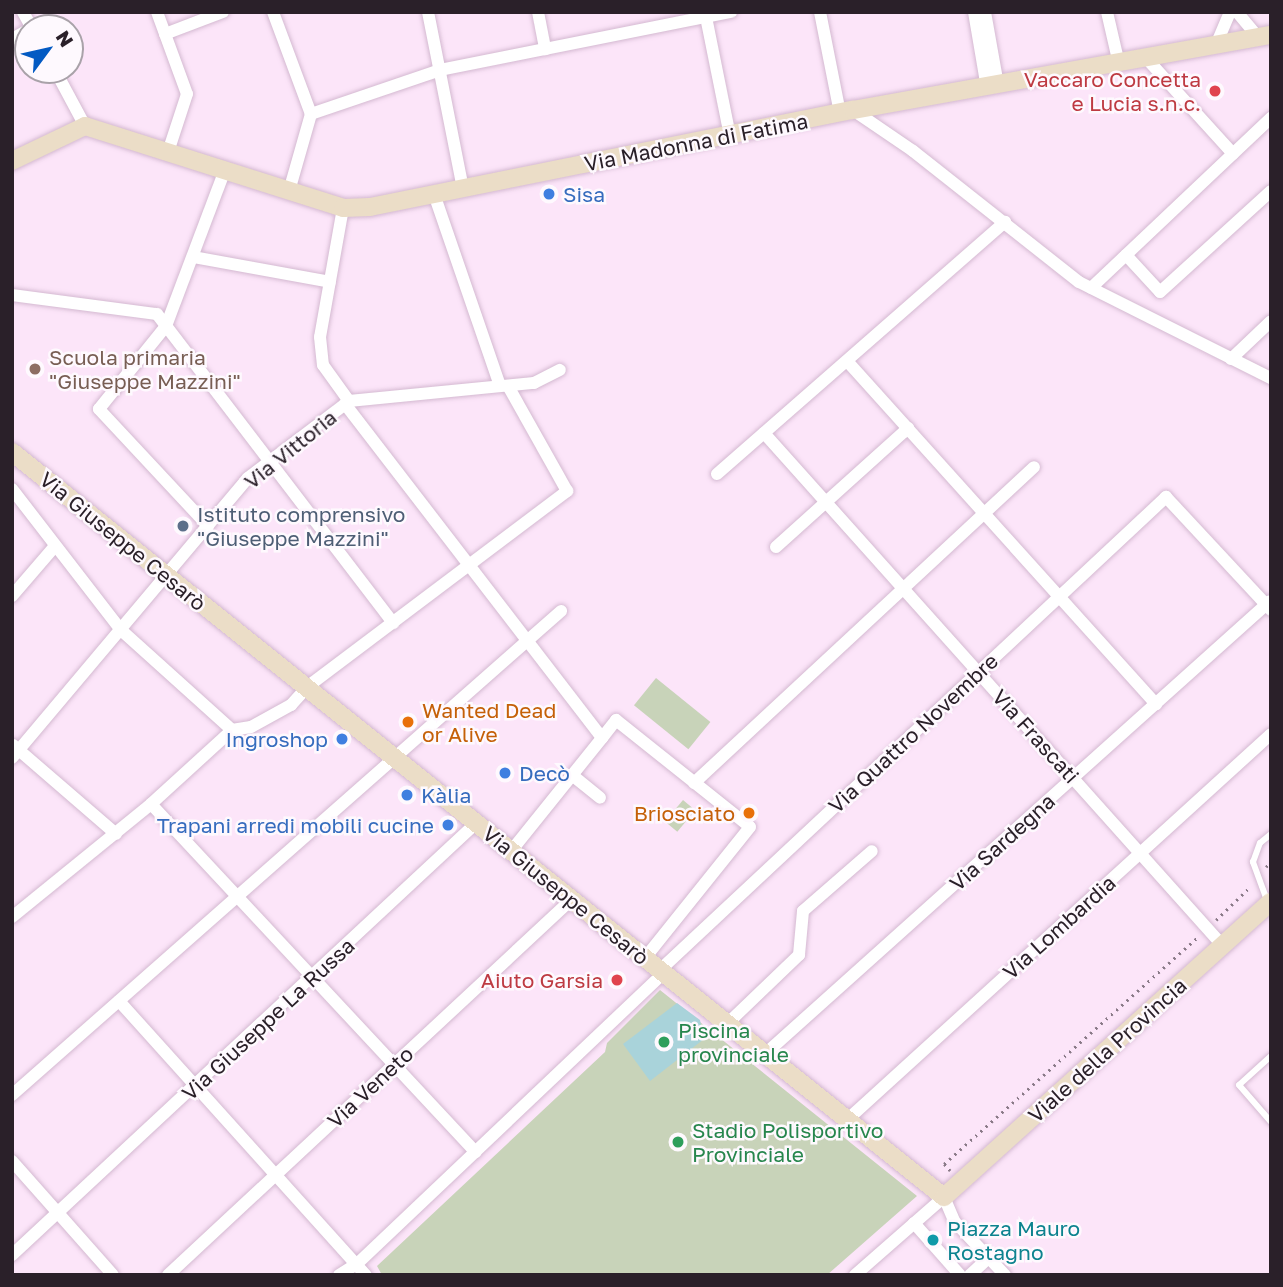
<!DOCTYPE html>
<meta charset="utf-8">
<style>
body{margin:0}
#map{position:relative;width:1283px;height:1287px;overflow:hidden;background:#fce5f9;font-family:"Golos Text",sans-serif}
div>[style]{position:absolute}
.green>*{inset:0;background:#c8d3b9;transform-origin:0 0}
.water>*{inset:0;background:#a9d3da}
.path>*{height:2.5px;margin-top:-1.25px;transform-origin:0;background:repeating-linear-gradient(90deg,#897987 0 2px,transparent 0 7px)}
.roads{filter:drop-shadow(0 0 2px #d4b9d1) drop-shadow(0 0 2px #d4b9d1)}
.lane>*{height:6px;margin:-3px;padding:0 3px;transform-origin:3px;border-radius:3px;background:#fff}
.street>*{height:12px;margin:-6px;padding:0 6px;transform-origin:6px;border-radius:6px;background:#fff}
.secondary>*{height:18px;margin:-9px;padding:0 9px;transform-origin:9px;border-radius:9px;background:#ebddc7}
.dots>*{width:19px;height:19px;translate:-50% -50%;box-sizing:border-box;border:4px solid #fef9fe;border-radius:50%}
span{translate:-50% -50%;white-space:nowrap;text-align:center;line-height:1.15;-webkit-text-stroke:5px #fef9fe;paint-order:stroke}
.health-label{font-size:21px;color:#be3a42}
.right{translate:-100% -50%;text-align:right}
.street-label{font-size:21px;color:#2a2029}
.shop-label{font-size:21px;color:#366cbe}
.left{translate:0 -50%;text-align:left}
.education-label{font-size:21px;color:#785e54}
.service-label{font-size:21px;color:#4e5e75}
.food-label{font-size:21px;color:#c56008}
.leisure-label{font-size:21px;color:#27864d}
.culture-label{font-size:21px;color:#0d838f}
.frame{position:absolute;inset:0;border:14px solid #2a2029;pointer-events:none}
.north{position:absolute;left:14px;top:14px;width:70px;height:70px;box-sizing:border-box;background:#fef9fe;border:2px solid #a9a2a9;border-radius:50%;rotate:57deg;font-size:19px;font-weight:700;line-height:28px;text-align:center;color:#2a2029}
.north::after{content:'';display:block;margin:auto;width:24px;height:32px;background:#035ac3;clip-path:polygon(50% 0,100% 100%,50% 72%,0 100%)}
</style>
<div id="map">
<div class="green">
<div style="left:656px;top:678px;width:70px;height:35px;rotate:39deg"></div>
<div style="left:683px;top:800px;width:16px;height:28px;rotate:40deg"></div>
<div style="clip-path:polygon(660px 990px,917px 1196px,827px 1275px,382px 1275px,377px 1266px,605px 1052px,607px 1043px)"></div>
</div>
<div class="water">
<div style="clip-path:polygon(677px 1003px,700px 1020px,704px 1039px,650px 1081px,623px 1044px)"></div>
</div>
<div class="path">
<div style="left:1266px;top:867px;width:8px;rotate:-50deg"></div>
<div style="left:1216px;top:920px;width:49px;rotate:-44.2deg"></div>
<div style="left:950px;top:1171px;width:9px;rotate:-131deg"></div>
<div style="left:944px;top:1164px;width:341px;rotate:-41.8deg"></div>
</div>
<div class="roads">
<div class="lane">
<div style="left:1268px;top:903px;width:44px;rotate:-110.1deg"></div>
<div style="left:1253px;top:862px;width:20px;rotate:-70deg"></div>
<div style="left:1260px;top:843px;width:14px;rotate:-39deg"></div>
<div style="left:1271px;top:1056px;width:43px;rotate:137.8deg"></div>
<div style="left:1239px;top:1085px;width:49px;rotate:49.1deg"></div>
</div>
<div class="street">
<div style="left:23px;top:12px;width:18px;rotate:61deg"></div>
<div style="left:157px;top:12px;width:87px;rotate:69.9deg"></div>
<div style="left:187px;top:94px;width:61px;rotate:108.1deg"></div>
<div style="left:273px;top:12px;width:109px;rotate:69.6deg"></div>
<div style="left:311px;top:114px;width:80px;rotate:105.9deg"></div>
<div style="left:428px;top:12px;width:179px;rotate:78.8deg"></div>
<div style="left:538px;top:12px;width:38px;rotate:79deg"></div>
<div style="left:705px;top:12px;width:126px;rotate:78.6deg"></div>
<div style="left:820px;top:12px;width:103px;rotate:78.8deg"></div>
<div style="left:974px;top:12px;width:77px;rotate:80.3deg"></div>
<div style="left:985px;top:12px;width:74px;rotate:79.9deg"></div>
<div style="left:1107px;top:12px;width:53px;rotate:77deg"></div>
<div style="left:1237px;top:12px;width:33px;rotate:50deg"></div>
<div style="left:165px;top:34px;width:62px;rotate:-20.8deg"></div>
<div style="left:12px;top:39px;width:18px;rotate:-29deg"></div>
<div style="left:1216px;top:45px;width:36px;rotate:-67deg"></div>
<div style="left:1147px;top:59px;width:128px;rotate:47.8deg"></div>
<div style="left:55px;top:70px;width:64px;rotate:61.8deg"></div>
<div style="left:853px;top:110px;width:73px;rotate:34.3deg"></div>
<div style="left:913px;top:151px;width:211px;rotate:38.3deg"></div>
<div style="left:1079px;top:282px;width:215px;rotate:26.6deg"></div>
<div style="left:311px;top:114px;width:136px;rotate:-18.8deg"></div>
<div style="left:440px;top:70px;width:297px;rotate:-11.3deg"></div>
<div style="left:434px;top:194px;width:203px;rotate:71deg"></div>
<div style="left:343px;top:208px;width:131px;rotate:100.1deg"></div>
<div style="left:320px;top:337px;width:28px;rotate:84deg"></div>
<div style="left:323px;top:365px;width:44px;rotate:54.2deg"></div>
<div style="left:1126px;top:255px;width:50px;rotate:47.4deg"></div>
<div style="left:1160px;top:292px;width:150px;rotate:-42.3deg"></div>
<div style="left:193px;top:257px;width:139px;rotate:10.3deg"></div>
<div style="left:1091px;top:288px;width:248px;rotate:-43.4deg"></div>
<div style="left:12px;top:295px;width:146px;rotate:7.5deg"></div>
<div style="left:157px;top:314px;width:389px;rotate:52.6deg"></div>
<div style="left:1231px;top:359px;width:55px;rotate:-43.5deg"></div>
<div style="left:847px;top:361px;width:462px;rotate:48deg"></div>
<div style="left:345px;top:404px;width:421px;rotate:52.4deg"></div>
<div style="left:602px;top:738px;width:145px;rotate:128.8deg"></div>
<div style="left:764px;top:433px;width:688px;rotate:48.18deg"></div>
<div style="left:717px;top:474px;width:383px;rotate:-41.2deg"></div>
<div style="left:12px;top:489px;width:178px;rotate:52.3deg"></div>
<div style="left:121px;top:630px;width:149px;rotate:42deg"></div>
<div style="left:208px;top:526px;width:160px;rotate:-133deg"></div>
<div style="left:99px;top:409px;width:107px;rotate:-51.1deg"></div>
<div style="left:166px;top:326px;width:167px;rotate:-69.3deg"></div>
<div style="left:776px;top:547px;width:178px;rotate:-42deg"></div>
<div style="left:12px;top:596px;width:66px;rotate:-49.3deg"></div>
<div style="left:232px;top:730px;width:19px;rotate:-9deg"></div>
<div style="left:251px;top:727px;width:46px;rotate:-28.8deg"></div>
<div style="left:291px;top:705px;width:24px;rotate:-48deg"></div>
<div style="left:307px;top:687px;width:326px;rotate:-37deg"></div>
<div style="left:567px;top:491px;width:120px;rotate:-119.3deg"></div>
<div style="left:602px;top:738px;width:23px;rotate:-52deg"></div>
<div style="left:616px;top:720px;width:171px;rotate:38.6deg"></div>
<div style="left:750px;top:827px;width:168px;rotate:128.7deg"></div>
<div style="left:13px;top:745px;width:136px;rotate:40.8deg"></div>
<div style="left:12px;top:758px;width:366px;rotate:-49.9deg"></div>
<div style="left:248px;top:478px;width:127px;rotate:-37.3deg"></div>
<div style="left:349px;top:401px;width:186px;rotate:-5.6deg"></div>
<div style="left:534px;top:383px;width:29px;rotate:-27deg"></div>
<div style="left:572px;top:775px;width:36px;rotate:39deg"></div>
<div style="left:694px;top:783px;width:464px;rotate:-42.9deg"></div>
<div style="left:151px;top:804px;width:476px;rotate:47deg"></div>
<div style="left:12px;top:917px;width:179px;rotate:-39.1deg"></div>
<div style="left:151px;top:804px;width:110px;rotate:-42.4deg"></div>
<div style="left:660px;top:970px;width:693px;rotate:-43.07deg"></div>
<div style="left:1166px;top:497px;width:154px;rotate:47.1deg"></div>
<div style="left:119px;top:1001px;width:369px;rotate:48deg"></div>
<div style="left:727px;top:1024px;width:100px;rotate:-43.8deg"></div>
<div style="left:799px;top:955px;width:44px;rotate:-84.8deg"></div>
<div style="left:803px;top:911px;width:91px;rotate:-41deg"></div>
<div style="left:765px;top:1054px;width:678px;rotate:-41.89deg"></div>
<div style="left:12px;top:1095px;width:732px;rotate:-41.4deg"></div>
<div style="left:847px;top:1120px;width:573px;rotate:-42.31deg"></div>
<div style="left:12px;top:1161px;width:152px;rotate:48.5deg"></div>
<div style="left:914px;top:1223px;width:69px;rotate:48.5deg"></div>
<div style="left:12px;top:1255px;width:634px;rotate:-42.95deg"></div>
<div style="left:168px;top:1275px;width:552px;rotate:-42.94deg"></div>
<div style="left:339px;top:1275px;width:22px;rotate:-32deg"></div>
<div style="left:358px;top:1263px;width:422px;rotate:-43.5deg"></div>
<div style="left:855px;top:1275px;width:118px;rotate:-41.2deg"></div>
<div style="left:944px;top:1197px;width:26px;rotate:67deg"></div>
<div style="left:954px;top:1221px;width:74px;rotate:46.6deg"></div>
<div style="left:970px;top:1275px;width:26px;rotate:-43deg"></div>
</div>
<div class="secondary">
<div style="left:12px;top:161px;width:81px;rotate:-25.6deg"></div>
<div style="left:85px;top:126px;width:271px;rotate:17.6deg"></div>
<div style="left:343px;top:208px;width:27px;rotate:-2deg"></div>
<div style="left:370px;top:207px;width:493px;rotate:-11.4deg"></div>
<div style="left:853px;top:110px;width:425px;rotate:-10.2deg"></div>
<div style="left:12px;top:452px;width:1193px;rotate:38.64deg"></div>
<div style="left:944px;top:1197px;width:440px;rotate:-42.1deg"></div>
</div>
</div>
<div class="dots">
<div style="left:1215px;top:91px;background:#e0444e"></div>
<div style="left:549px;top:194px;background:#3f7fe0"></div>
<div style="left:35px;top:369px;background:#8d6e63"></div>
<div style="left:183px;top:526px;background:#5c6f8a"></div>
<div style="left:408px;top:722px;background:#e8710a"></div>
<div style="left:342px;top:739px;background:#3f7fe0"></div>
<div style="left:505px;top:773px;background:#3f7fe0"></div>
<div style="left:407px;top:795px;background:#3f7fe0"></div>
<div style="left:749px;top:813px;background:#e8710a"></div>
<div style="left:448px;top:825px;background:#3f7fe0"></div>
<div style="left:617px;top:980px;background:#e0444e"></div>
<div style="left:664px;top:1042px;background:#2e9e5b"></div>
<div style="left:678px;top:1142px;background:#2e9e5b"></div>
<div style="left:933px;top:1240px;background:#0f9aa8"></div>
</div>
<div class="health-label">
<span class="right" style="left:1201px;top:91px">Vaccaro Concetta<br>e Lucia s.n.c.</span>
<span class="right" style="left:603px;top:980px">Aiuto Garsia</span>
</div>
<div class="street-label">
<span style="left:696px;top:142px;rotate:-11deg">Via Madonna di Fatima</span>
<span style="left:290px;top:449px;rotate:-39deg">Via Vittoria</span>
<span style="left:123px;top:541px;rotate:39deg">Via Giuseppe Cesarò</span>
<span style="left:913px;top:733px;rotate:-43deg">Via Quattro Novembre</span>
<span style="left:1036px;top:736px;rotate:48deg">Via Frascati</span>
<span style="left:1002px;top:842px;rotate:-42deg">Via Sardegna</span>
<span style="left:566px;top:895px;rotate:39deg">Via Giuseppe Cesarò</span>
<span style="left:1059px;top:927px;rotate:-42deg">Via Lombardia</span>
<span style="left:268px;top:1019px;rotate:-43deg">Via Giuseppe La Russa</span>
<span style="left:1107px;top:1050px;rotate:-42deg">Viale della Provincia</span>
<span style="left:370px;top:1087px;rotate:-43deg">Via Veneto</span>
</div>
<div class="shop-label">
<span class="left" style="left:563px;top:194px">Sisa</span>
<span class="right" style="left:328px;top:739px">Ingroshop</span>
<span class="left" style="left:519px;top:773px">Decò</span>
<span class="left" style="left:421px;top:795px">Kàlia</span>
<span class="right" style="left:434px;top:825px">Trapani arredi mobili cucine</span>
</div>
<div class="education-label">
<span class="left" style="left:49px;top:369px">Scuola primaria<br>"Giuseppe Mazzini"</span>
</div>
<div class="service-label">
<span class="left" style="left:197px;top:526px">Istituto comprensivo<br>"Giuseppe Mazzini"</span>
</div>
<div class="food-label">
<span class="left" style="left:422px;top:722px">Wanted Dead<br>or Alive</span>
<span class="right" style="left:735px;top:813px">Briosciato</span>
</div>
<div class="leisure-label">
<span class="left" style="left:678px;top:1042px">Piscina<br>provinciale</span>
<span class="left" style="left:692px;top:1142px">Stadio Polisportivo<br>Provinciale</span>
</div>
<div class="culture-label">
<span class="left" style="left:947px;top:1240px">Piazza Mauro<br>Rostagno</span>
</div>
<div class="frame"></div>
<div class="north">N</div>
</div>
